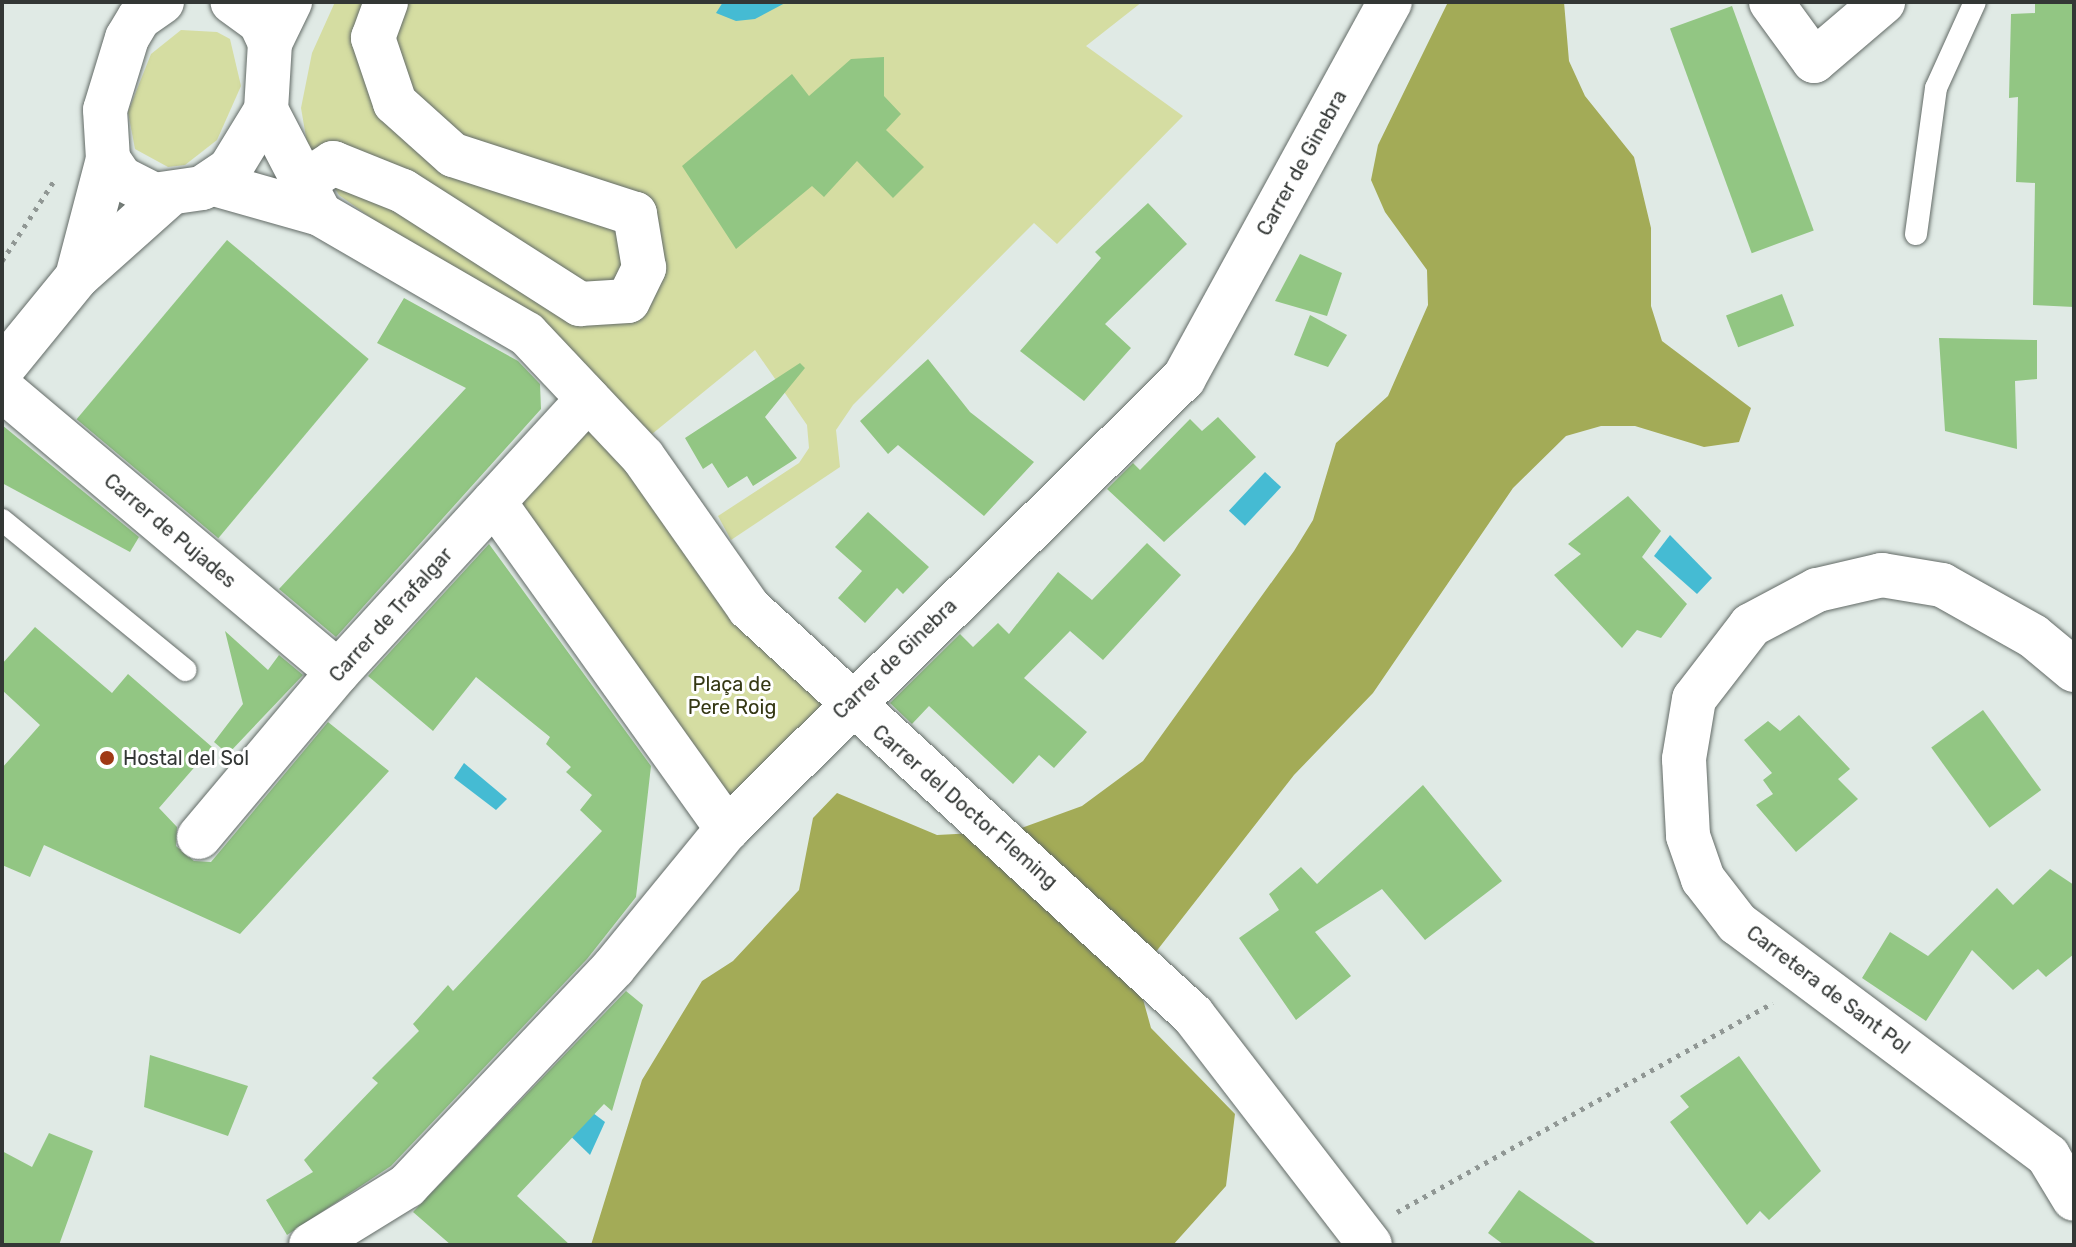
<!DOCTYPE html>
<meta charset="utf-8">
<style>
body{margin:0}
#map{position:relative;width:2076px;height:1247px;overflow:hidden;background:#e0eae5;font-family:Rubik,sans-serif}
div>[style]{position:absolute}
.green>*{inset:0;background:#d5dda2}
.forest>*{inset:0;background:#a3ab57}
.water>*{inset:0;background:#45bbd3;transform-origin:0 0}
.building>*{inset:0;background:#92c683;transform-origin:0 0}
.path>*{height:5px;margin-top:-2.5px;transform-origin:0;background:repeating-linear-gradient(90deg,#909794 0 4px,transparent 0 10px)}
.roads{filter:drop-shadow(0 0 2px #636b67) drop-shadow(0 0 2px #636b67)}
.lane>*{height:22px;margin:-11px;padding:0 11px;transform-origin:11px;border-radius:11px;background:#fff}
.street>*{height:44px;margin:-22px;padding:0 22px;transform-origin:22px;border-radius:22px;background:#fff}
.secondary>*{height:44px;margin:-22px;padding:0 22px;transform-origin:22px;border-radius:22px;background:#fff}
.dots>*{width:22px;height:22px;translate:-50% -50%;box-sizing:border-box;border:4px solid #fff;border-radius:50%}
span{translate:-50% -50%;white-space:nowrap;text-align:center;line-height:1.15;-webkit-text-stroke:6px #fff;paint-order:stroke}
.street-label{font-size:20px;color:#333735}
.park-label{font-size:20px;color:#353814}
.poi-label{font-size:20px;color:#333735}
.left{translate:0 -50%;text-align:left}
.frame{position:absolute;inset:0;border:4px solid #333735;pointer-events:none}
</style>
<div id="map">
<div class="green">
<div style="clip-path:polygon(335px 2px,1142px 2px,1086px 46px,1183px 116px,1057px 244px,1034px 223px,853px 405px,836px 430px,840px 467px,731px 540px,718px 516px,799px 463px,809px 448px,807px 425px,755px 350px,652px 434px,599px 381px,339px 195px,307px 143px,301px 108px,312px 53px)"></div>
<div style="clip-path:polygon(181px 30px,217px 32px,230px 39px,241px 86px,217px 140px,185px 165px,168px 167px,135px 149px,128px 112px,151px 54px)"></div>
<div style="clip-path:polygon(588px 399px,847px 704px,727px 829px,494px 502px)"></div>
</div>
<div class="forest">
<div style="clip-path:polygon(1448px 2px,1564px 2px,1569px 61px,1585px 96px,1634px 157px,1651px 228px,1651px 306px,1662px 341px,1751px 408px,1739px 442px,1704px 447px,1635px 426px,1601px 426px,1566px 436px,1513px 488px,1373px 693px,1294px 775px,1155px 953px,1141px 992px,1151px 1028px,1235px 1114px,1226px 1186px,1173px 1245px,591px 1245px,642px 1080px,702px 981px,733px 961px,799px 890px,813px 818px,837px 793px,937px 835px,1013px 831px,1082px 806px,1143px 761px,1294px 551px,1313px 520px,1336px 443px,1388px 396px,1428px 305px,1427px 270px,1385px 212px,1371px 180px,1378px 145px)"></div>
</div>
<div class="water">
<div style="clip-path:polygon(723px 2px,787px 2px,755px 19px,736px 21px,716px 13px)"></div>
<div style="left:1265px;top:472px;width:22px;height:53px;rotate:43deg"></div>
<div style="clip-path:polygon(1670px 535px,1712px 578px,1697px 594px,1654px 556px)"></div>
<div style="clip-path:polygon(464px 763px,507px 799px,496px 810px,454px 778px)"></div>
<div style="clip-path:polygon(577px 1101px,605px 1122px,590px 1155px,556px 1122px)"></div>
</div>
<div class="building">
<div style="clip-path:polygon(2035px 2px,2074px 2px,2074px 307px,2033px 305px,2035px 183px,2016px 182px,2018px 97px,2009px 98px,2011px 14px,2035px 13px)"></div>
<div style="left:1732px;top:6px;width:239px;height:66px;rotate:70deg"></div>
<div style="clip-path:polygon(884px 57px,884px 96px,901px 114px,886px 130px,924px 167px,893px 198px,857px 161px,824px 197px,812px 186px,736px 249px,682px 166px,792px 74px,809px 96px,851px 59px)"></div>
<div style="clip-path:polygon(1148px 203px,1187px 244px,1105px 324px,1131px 348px,1084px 401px,1020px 351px,1101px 258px,1095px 252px)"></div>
<div style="left:227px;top:240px;width:185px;height:234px;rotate:40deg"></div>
<div style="clip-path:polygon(1300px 254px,1342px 273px,1327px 316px,1275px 301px)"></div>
<div style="left:1782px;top:294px;width:34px;height:60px;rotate:69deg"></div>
<div style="clip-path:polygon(404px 298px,518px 361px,540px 384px,541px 409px,336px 637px,279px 589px,466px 388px,377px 343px)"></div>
<div style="clip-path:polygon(1310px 315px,1347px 335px,1328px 367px,1294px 355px)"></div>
<div style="clip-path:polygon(1939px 338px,2037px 340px,2037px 379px,2015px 381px,2017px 449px,1945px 431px)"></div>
<div style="clip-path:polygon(928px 359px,970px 412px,1034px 462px,984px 516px,898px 445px,888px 454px,860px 421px)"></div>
<div style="clip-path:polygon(800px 363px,805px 368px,765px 417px,797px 458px,753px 486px,747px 476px,728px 488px,712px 463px,703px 469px,685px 438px)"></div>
<div style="clip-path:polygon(1218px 417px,1256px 457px,1164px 542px,1107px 489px,1133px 463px,1140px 470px,1190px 419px,1202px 431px)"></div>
<div style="clip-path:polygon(2px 425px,139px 537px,130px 552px,2px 483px)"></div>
<div style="clip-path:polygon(1628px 496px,1661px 531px,1642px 557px,1687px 604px,1661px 638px,1637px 630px,1622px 648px,1554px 575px,1581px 554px,1568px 544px)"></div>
<div style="clip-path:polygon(868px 512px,929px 567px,903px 594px,897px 588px,865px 623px,838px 598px,862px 571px,835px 547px)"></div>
<div style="clip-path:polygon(1147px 543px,1181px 575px,1103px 660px,1070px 631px,1024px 678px,1087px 732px,1054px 768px,1039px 755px,1013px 784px,929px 706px,912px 724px,890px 703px,960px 634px,973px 647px,998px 623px,1009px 634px,1058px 572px,1092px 600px)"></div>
<div style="clip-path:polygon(489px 544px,651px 766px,636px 897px,587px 959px,391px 1166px,287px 1235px,266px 1200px,313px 1172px,304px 1160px,378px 1083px,372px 1078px,419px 1031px,413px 1024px,448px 985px,453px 991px,602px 831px,580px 810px,592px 795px,566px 772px,571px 767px,546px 744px,550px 737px,476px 677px,433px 731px,368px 676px)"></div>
<div style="clip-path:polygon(35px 627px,112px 693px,128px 674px,212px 747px,159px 808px,177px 827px,176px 846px,194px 861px,211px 862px,328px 722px,389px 771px,240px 934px,44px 845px,30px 877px,2px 865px,2px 768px,40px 725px,2px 690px,2px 664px)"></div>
<div style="clip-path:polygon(225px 631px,268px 670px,279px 655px,303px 675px,228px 754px,214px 742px,243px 704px)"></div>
<div style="left:1983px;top:710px;width:99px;height:64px;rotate:54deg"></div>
<div style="clip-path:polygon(1799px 715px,1850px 769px,1838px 779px,1858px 799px,1796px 852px,1756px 805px,1773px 794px,1763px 780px,1772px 773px,1744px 740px,1768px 721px,1780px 731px)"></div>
<div style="clip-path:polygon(1423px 785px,1502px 881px,1425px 940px,1382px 889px,1315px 932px,1351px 976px,1296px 1020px,1239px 938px,1279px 910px,1269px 894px,1301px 867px,1317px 884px)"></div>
<div style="clip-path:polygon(2050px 869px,2074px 885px,2074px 954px,2046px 977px,2038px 969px,2013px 990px,1972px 950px,1926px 1021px,1862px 978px,1890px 932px,1928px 956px,1997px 888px,2013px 905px)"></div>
<div style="clip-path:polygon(626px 991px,643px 1005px,612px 1111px,604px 1104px,517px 1196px,570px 1245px,451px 1245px,413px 1212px)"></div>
<div style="clip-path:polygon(150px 1055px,248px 1086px,228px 1136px,144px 1107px)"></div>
<div style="clip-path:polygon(1739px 1056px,1821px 1171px,1769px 1220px,1760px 1211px,1747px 1225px,1670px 1122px,1689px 1107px,1680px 1096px)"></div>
<div style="clip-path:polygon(49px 1133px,93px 1151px,59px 1245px,2px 1245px,2px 1151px,32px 1167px)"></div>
<div style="clip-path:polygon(1519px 1190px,1598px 1245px,1504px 1245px,1488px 1233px)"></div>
</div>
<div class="path">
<div style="left:2px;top:261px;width:99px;rotate:-57deg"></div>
<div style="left:1397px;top:1212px;width:430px;rotate:-29.1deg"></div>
</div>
<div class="roads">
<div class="lane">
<div style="left:1916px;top:234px;width:147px;rotate:-82.2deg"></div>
<div style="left:1936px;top:88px;width:94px;rotate:-65.6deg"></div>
<div style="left:2px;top:520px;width:237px;rotate:39.3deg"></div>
</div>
<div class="street">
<div style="left:1771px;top:2px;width:73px;rotate:53.9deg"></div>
<div style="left:1814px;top:61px;width:91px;rotate:-40.5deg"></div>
<div style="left:266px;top:110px;width:110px;rotate:62.5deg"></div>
<div style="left:304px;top:182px;width:35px;rotate:-33deg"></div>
<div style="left:333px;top:163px;width:75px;rotate:21.8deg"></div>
<div style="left:403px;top:191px;width:210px;rotate:32.6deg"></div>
<div style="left:580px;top:304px;width:48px;rotate:-3.6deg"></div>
<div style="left:628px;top:301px;width:37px;rotate:-64deg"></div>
<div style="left:644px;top:268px;width:55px;rotate:-99.5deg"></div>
<div style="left:635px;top:214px;width:191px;rotate:-162deg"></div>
<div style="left:453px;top:155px;width:78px;rotate:-138.1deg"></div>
<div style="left:395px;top:103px;width:69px;rotate:-108.7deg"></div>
<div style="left:373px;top:38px;width:38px;rotate:-70deg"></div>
<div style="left:211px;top:183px;width:113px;rotate:15.9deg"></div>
<div style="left:320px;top:214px;width:239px;rotate:30.1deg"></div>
<div style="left:527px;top:334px;width:169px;rotate:46.7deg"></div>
<div style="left:643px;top:457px;width:184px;rotate:54.9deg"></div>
<div style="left:749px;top:608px;width:602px;rotate:42.51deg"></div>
<div style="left:1193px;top:1015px;width:290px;rotate:52.4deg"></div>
<div style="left:2px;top:389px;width:439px;rotate:40.1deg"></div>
<div style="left:494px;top:502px;width:402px;rotate:54.5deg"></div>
<div style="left:2074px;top:670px;width:53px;rotate:-140.3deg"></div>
<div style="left:2033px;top:636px;width:104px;rotate:-150.7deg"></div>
<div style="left:1942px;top:585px;width:61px;rotate:-170.5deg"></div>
<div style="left:1882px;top:575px;width:67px;rotate:167deg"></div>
<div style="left:1817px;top:590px;width:75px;rotate:152.1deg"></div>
<div style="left:1751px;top:625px;width:93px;rotate:127.6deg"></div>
<div style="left:1694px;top:699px;width:61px;rotate:99.5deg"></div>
<div style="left:1684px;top:759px;width:77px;rotate:87deg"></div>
<div style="left:1688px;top:836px;width:46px;rotate:70.8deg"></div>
<div style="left:1703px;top:879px;width:56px;rotate:52.3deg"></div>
<div style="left:1737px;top:923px;width:389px;rotate:36.8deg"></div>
<div style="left:2048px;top:1156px;width:50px;rotate:58.8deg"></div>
<div style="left:199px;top:837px;width:216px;rotate:-49.9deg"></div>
<div style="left:338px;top:672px;width:370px;rotate:-47.5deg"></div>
<div style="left:311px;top:1245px;width:113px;rotate:-31.6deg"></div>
<div style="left:407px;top:1186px;width:301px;rotate:-46.6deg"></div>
<div style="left:614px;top:967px;width:178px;rotate:-50.7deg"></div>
<div style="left:727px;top:829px;width:642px;rotate:-44.62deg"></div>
<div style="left:1184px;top:378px;width:429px;rotate:-61.3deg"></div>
</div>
<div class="secondary">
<div style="left:162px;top:2px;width:28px;rotate:145deg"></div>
<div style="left:139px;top:18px;width:23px;rotate:121deg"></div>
<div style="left:127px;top:38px;width:75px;rotate:107deg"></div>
<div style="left:105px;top:110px;width:49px;rotate:86.5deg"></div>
<div style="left:108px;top:159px;width:23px;rotate:56deg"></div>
<div style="left:121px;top:178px;width:37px;rotate:27deg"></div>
<div style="left:154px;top:195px;width:49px;rotate:-8.3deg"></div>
<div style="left:202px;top:188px;width:34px;rotate:-34deg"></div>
<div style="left:230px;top:169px;width:69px;rotate:-58.6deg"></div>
<div style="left:266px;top:110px;width:67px;rotate:-86.6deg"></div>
<div style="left:270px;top:43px;width:23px;rotate:-115deg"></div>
<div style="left:260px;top:22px;width:34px;rotate:-144deg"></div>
<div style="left:270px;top:43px;width:46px;rotate:-64deg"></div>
<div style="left:77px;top:277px;width:122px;rotate:-75.3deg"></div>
<div style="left:2px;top:369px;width:119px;rotate:-50.8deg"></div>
<div style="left:77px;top:277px;width:123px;rotate:-41.7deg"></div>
</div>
</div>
<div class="dots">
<div style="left:107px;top:758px;background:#a03915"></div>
</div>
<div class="street-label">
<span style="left:1302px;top:163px;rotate:-61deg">Carrer de Ginebra</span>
<span style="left:170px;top:531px;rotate:40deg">Carrer de Pujades</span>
<span style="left:391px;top:615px;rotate:-48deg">Carrer de Trafalgar</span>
<span style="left:895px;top:659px;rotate:-44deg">Carrer de Ginebra</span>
<span style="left:965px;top:807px;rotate:41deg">Carrer del Doctor Fleming</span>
<span style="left:1828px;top:990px;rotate:37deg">Carretera de Sant Pol</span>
</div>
<div class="park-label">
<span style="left:732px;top:696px">Plaça de<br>Pere Roig</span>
</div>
<div class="poi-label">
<span class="left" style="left:123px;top:758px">Hostal del Sol</span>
</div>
<div class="frame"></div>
</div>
